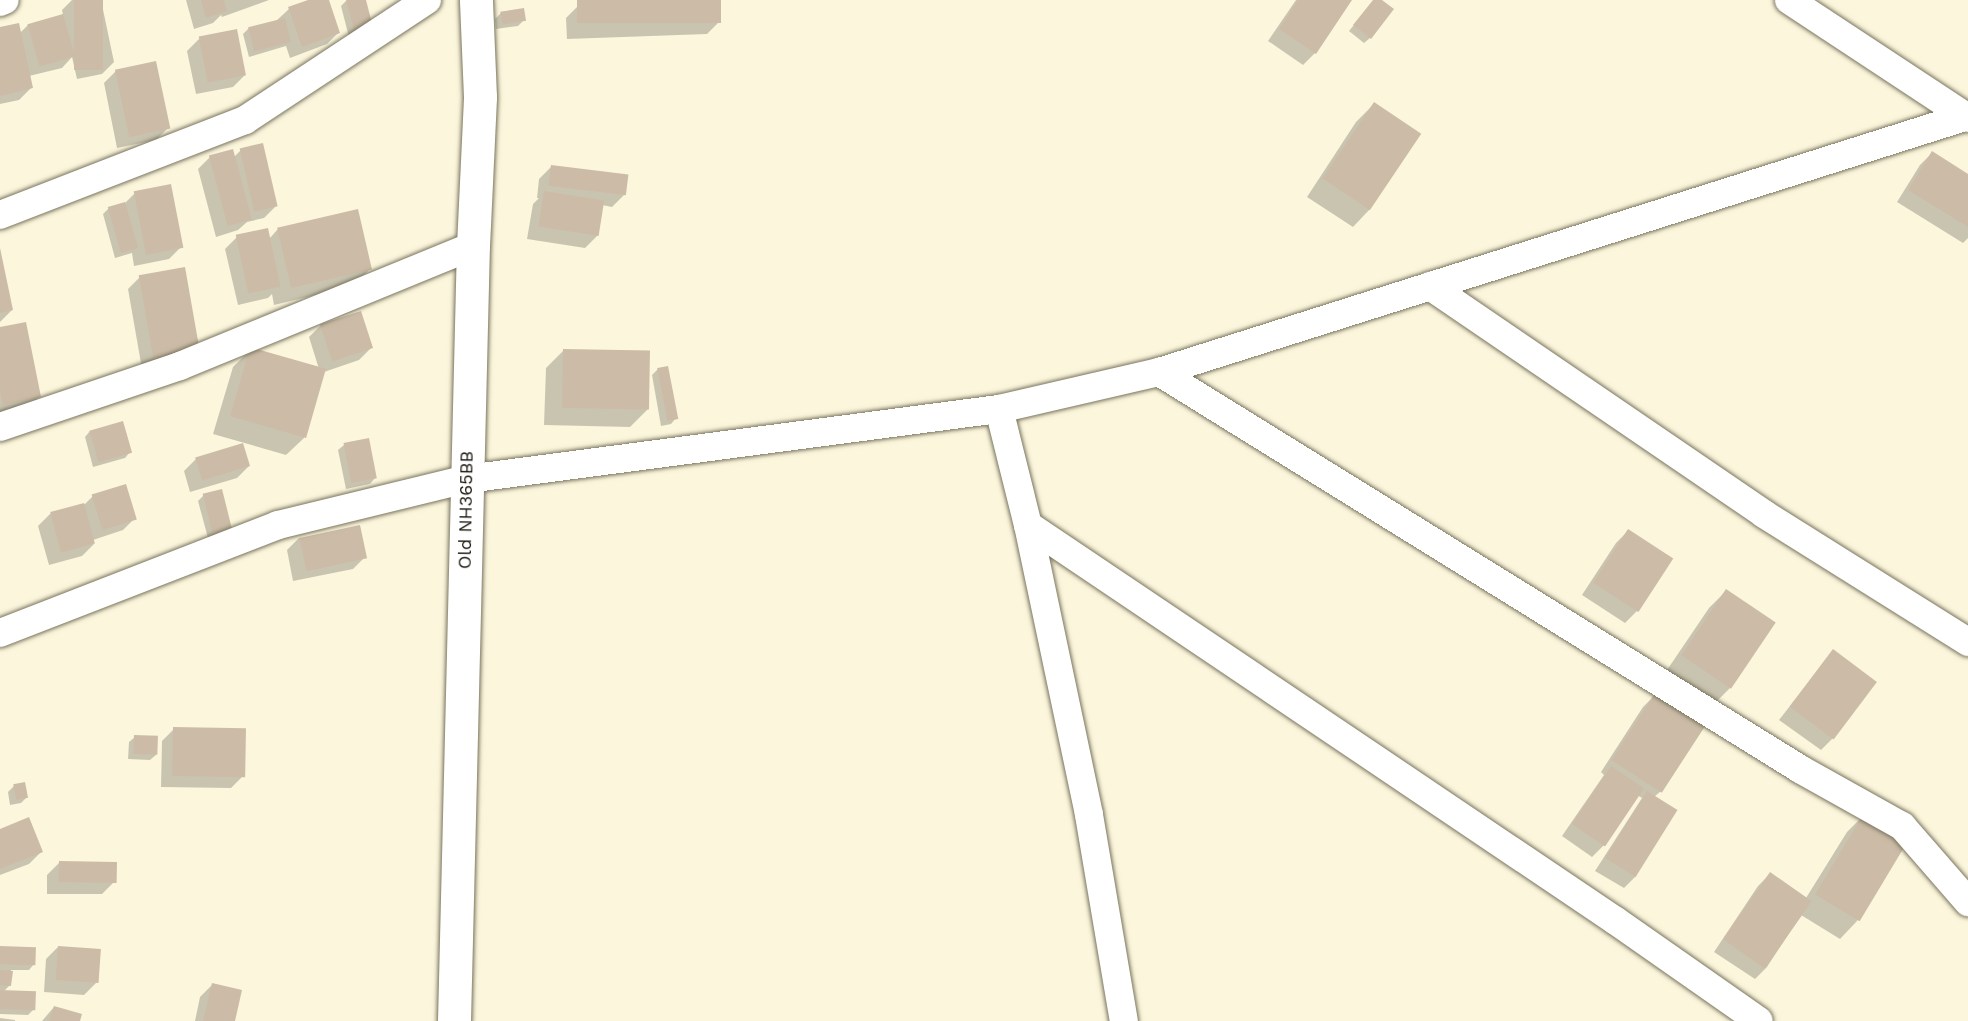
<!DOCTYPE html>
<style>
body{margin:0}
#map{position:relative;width:1968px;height:1021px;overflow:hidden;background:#fcf6dd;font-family:"Work Sans",sans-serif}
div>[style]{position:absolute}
.shadow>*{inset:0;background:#0003}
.building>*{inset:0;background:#ccbca7;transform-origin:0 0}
.roads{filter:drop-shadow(0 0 2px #79745d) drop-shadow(0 0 2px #79745d)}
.minor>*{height:28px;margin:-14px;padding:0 14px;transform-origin:14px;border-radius:14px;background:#fff}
.primary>*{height:33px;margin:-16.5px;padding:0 16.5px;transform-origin:16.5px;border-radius:16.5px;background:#fff}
span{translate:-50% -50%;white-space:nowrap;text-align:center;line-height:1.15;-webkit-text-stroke:4.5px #fff;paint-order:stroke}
.street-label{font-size:18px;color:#19170e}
</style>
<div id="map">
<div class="shadow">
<div style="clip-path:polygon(72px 0,101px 0,114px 62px,102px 74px,77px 79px,72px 57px,62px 68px,29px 76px,31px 88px,19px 100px,0 104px,0 29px,20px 33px,28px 25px,63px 15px,62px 10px)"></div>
<div style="clip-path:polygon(186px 0,269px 0,222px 17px,221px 15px,213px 23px,194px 29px)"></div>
<div style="clip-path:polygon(313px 0,327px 0,339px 32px,327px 44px,290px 58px,286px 46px,249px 57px,243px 34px,249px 28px,276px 21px,289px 9px)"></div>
<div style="clip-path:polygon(364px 0,373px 31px,350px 41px,341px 6px,346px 1px)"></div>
<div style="clip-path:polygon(1296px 0,1351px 0,1315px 53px,1303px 65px,1268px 41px)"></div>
<div style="clip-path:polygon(1374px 0,1380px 0,1370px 38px,1364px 43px,1349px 31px)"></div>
<div style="clip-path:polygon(578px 6px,719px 22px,707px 34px,567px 39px,566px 18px)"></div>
<div style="clip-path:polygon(501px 13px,524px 20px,518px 26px,496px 29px,495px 19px)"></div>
<div style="clip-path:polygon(199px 39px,245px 75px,233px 87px,196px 94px,187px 51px)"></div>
<div style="clip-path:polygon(116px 71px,168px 128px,156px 140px,117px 148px,104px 83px)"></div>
<div style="clip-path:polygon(1374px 104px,1370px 209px,1353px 227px,1307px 197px,1356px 122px)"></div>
<div style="clip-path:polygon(241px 150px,276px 206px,264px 218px,247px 222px,238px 230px,216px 237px,198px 169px,210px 157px,234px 157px)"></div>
<div style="clip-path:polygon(1932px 153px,1968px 175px,1968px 238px,1963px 243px,1897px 202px,1920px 165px)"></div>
<div style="clip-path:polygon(551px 167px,624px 195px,612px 207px,602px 205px,597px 236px,585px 248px,527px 239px,533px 204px,539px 198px,537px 198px,539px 179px)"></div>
<div style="clip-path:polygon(135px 193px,181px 247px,169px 259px,134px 266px,132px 253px,115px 258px,103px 214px,109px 208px,124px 204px)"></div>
<div style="clip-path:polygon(278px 229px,371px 268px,353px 286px,274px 305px,272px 294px,268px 298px,238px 305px,225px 249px,237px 237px,269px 239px)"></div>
<div style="clip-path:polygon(0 250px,12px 310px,0 322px)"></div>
<div style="clip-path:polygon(140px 277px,197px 349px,142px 369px,128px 289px)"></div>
<div style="clip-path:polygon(321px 325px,371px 348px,359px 360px,324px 372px,304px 438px,286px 455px,213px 434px,233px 367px,251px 349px,319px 369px,309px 337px)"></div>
<div style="clip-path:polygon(0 329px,39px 397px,27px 409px,0 414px)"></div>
<div style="clip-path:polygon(563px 351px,648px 409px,630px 427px,544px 425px,546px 368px)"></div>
<div style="clip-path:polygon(658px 369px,676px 418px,671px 424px,661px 426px,652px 375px)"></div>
<div style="clip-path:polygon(90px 431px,130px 452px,125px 458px,93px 467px,85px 437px)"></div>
<div style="clip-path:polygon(344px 445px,375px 478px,370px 484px,346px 489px,338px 450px)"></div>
<div style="clip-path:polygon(196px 459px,249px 466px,237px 478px,190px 492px,184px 471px)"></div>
<div style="clip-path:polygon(204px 495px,230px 528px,224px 534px,208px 538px,198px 501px)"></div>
<div style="clip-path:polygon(93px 496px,135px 518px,123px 530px,93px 540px,94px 544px,82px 556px,49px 565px,38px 526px,50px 514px,85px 504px)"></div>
<div style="clip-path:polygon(1628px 531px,1637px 611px,1625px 623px,1582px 595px,1616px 543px)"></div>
<div style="clip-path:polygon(299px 538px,365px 557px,353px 569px,293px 581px,287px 550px)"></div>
<div style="clip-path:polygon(1726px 591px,1774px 623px,1730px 688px,1712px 706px,1665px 673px,1709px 608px)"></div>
<div style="clip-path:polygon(1833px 651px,1833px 738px,1821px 750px,1779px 720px)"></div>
<div style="clip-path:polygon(1655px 695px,1661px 791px,1654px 797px,1636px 876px,1624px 888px,1595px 871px,1642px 798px,1637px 795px,1604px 845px,1592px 857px,1562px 836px,1604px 775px,1601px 772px,1643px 707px)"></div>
<div style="clip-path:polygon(174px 729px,243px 776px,231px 788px,161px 787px,162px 741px)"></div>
<div style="clip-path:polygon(135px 737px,156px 755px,150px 760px,128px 759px,129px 742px)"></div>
<div style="clip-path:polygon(14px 786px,27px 797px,21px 803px,10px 805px,8px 792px)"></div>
<div style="clip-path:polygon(1864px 815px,1907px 841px,1857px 921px,1840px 939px,1801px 915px,1767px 967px,1755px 979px,1714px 952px,1758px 886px,1770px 874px,1806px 898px,1847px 832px)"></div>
<div style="clip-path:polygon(0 831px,41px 852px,29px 864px,0 875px)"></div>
<div style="clip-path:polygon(59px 863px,114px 882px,102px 894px,47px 894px,47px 875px)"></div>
<div style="clip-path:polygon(58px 947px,96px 983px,84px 995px,44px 992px,46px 959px)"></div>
<div style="clip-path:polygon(0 948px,34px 964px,29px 970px,11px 970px,10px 985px,4px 991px,34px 1009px,28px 1015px,0 1014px)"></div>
<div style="clip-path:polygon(212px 985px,233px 1021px,195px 1021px,200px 997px)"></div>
<div style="clip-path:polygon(54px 1007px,78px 1021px,42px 1021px)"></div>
<div style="clip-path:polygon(0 1018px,15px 1020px,15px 1021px,0 1021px)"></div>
</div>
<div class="building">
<div style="left:74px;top:0;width:29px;height:70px"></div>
<div style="clip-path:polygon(201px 0,224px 0,227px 11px,206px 18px)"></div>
<div style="clip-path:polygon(308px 0,329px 0,340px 33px,302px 47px,288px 7px)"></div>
<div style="clip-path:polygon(346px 0,366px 0,374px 31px,356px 37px)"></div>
<div style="left:721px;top:0;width:23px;height:144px;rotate:90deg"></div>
<div style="clip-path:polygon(1298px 0,1352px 0,1316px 54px,1279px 29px)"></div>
<div style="clip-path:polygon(1373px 0,1382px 0,1394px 9px,1371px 39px,1353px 25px)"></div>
<div style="left:524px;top:8px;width:13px;height:24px;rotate:81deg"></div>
<div style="left:63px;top:14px;width:44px;height:37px;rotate:74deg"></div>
<div style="left:285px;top:18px;width:25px;height:38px;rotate:76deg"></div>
<div style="clip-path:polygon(19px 23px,33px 88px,0 96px,0 27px)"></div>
<div style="left:237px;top:29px;width:47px;height:39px;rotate:79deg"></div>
<div style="left:156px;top:61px;width:69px;height:42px;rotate:78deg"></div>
<div style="left:1374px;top:102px;width:57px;height:92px;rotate:34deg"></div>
<div style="left:263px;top:143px;width:65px;height:24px;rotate:77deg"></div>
<div style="left:233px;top:149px;width:73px;height:25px;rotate:75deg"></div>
<div style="clip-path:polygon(1932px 151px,1968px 174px,1968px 227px,1908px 190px)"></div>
<div style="left:551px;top:165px;width:78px;height:21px;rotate:7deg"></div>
<div style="left:171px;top:184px;width:65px;height:38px;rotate:79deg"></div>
<div style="left:544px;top:191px;width:61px;height:36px;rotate:9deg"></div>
<div style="left:125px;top:202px;width:48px;height:18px;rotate:74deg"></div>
<div style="left:358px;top:209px;width:62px;height:83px;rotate:77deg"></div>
<div style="left:268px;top:228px;width:60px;height:33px;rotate:78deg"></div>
<div style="clip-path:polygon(0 248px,13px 310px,0 313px)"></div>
<div style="left:185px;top:267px;width:84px;height:47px;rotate:80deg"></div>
<div style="left:361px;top:311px;width:39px;height:43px;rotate:72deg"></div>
<div style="clip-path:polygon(26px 322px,41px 397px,3px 405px,0 392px,0 327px)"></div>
<div style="left:250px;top:347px;width:79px;height:72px;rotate:16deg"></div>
<div style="left:563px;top:349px;width:87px;height:59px;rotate:1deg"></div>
<div style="left:668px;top:366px;width:54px;height:11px;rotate:79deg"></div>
<div style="left:123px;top:421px;width:33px;height:35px;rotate:74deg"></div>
<div style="left:369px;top:438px;width:41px;height:26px;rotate:79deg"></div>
<div style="left:243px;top:443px;width:24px;height:50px;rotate:73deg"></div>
<div style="left:126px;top:484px;width:37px;height:36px;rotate:73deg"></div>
<div style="left:222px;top:489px;width:40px;height:20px;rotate:76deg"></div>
<div style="left:84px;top:503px;width:42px;height:35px;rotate:75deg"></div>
<div style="left:360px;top:525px;width:34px;height:62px;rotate:78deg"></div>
<div style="left:1628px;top:529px;width:54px;height:64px;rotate:33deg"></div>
<div style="left:1726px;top:589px;width:60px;height:80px;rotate:34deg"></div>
<div style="left:1833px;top:649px;width:55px;height:72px;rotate:37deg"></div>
<div style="left:1655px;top:693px;width:60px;height:80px;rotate:33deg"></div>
<div style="left:173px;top:727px;width:73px;height:49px;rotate:1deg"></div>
<div style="left:134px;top:735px;width:24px;height:19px;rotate:2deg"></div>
<div style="left:1611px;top:766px;width:40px;height:70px;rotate:34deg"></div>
<div style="left:25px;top:782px;width:16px;height:12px;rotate:79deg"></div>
<div style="left:1647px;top:791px;width:36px;height:79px;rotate:32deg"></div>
<div style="left:1864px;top:813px;width:52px;height:95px;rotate:31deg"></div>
<div style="clip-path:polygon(29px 817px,43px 852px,0 869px,0 829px)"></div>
<div style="left:59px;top:861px;width:58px;height:21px;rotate:1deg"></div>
<div style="left:1770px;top:872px;width:51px;height:82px;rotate:35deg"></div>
<div style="left:0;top:946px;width:36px;height:18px;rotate:2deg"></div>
<div style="left:58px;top:946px;width:43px;height:34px;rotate:4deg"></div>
<div style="clip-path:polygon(0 970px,13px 971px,11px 986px,0 985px)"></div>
<div style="clip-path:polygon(212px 983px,242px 990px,235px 1021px,203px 1021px)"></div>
<div style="left:0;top:990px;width:36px;height:19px;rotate:2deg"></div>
<div style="clip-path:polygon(54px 1006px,82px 1014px,80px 1021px,49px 1021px)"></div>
</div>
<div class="roads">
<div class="minor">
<div style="left:1789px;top:0;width:214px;rotate:33.4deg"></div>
<div style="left:0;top:2px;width:5px;rotate:-22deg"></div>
<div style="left:0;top:215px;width:263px;rotate:-21.2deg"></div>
<div style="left:245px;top:120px;width:218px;rotate:-33.4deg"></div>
<div style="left:1430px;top:286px;width:404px;rotate:34.3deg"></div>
<div style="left:1764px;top:514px;width:241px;rotate:32.1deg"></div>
<div style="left:1159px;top:372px;width:754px;rotate:31.77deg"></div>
<div style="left:1800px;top:769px;width:117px;rotate:29.2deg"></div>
<div style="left:1902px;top:826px;width:101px;rotate:49deg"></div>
<div style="left:999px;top:409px;width:120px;rotate:76deg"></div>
<div style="left:1028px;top:525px;width:709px;rotate:33.96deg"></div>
<div style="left:1616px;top:921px;width:174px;rotate:35deg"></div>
<div style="left:0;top:427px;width:190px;rotate:-18.7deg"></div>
<div style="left:180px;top:366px;width:317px;rotate:-22.3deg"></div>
<div style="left:1028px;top:525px;width:296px;rotate:78.1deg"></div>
<div style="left:1089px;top:815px;width:209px;rotate:80.4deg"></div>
<div style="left:0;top:633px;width:298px;rotate:-21.2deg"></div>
<div style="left:278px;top:525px;width:195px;rotate:-13.7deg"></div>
<div style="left:467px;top:479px;width:537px;rotate:-7.5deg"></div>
<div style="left:999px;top:409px;width:164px;rotate:-13deg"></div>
<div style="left:1159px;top:372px;width:849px;rotate:-17.56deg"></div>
</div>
<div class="primary">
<div style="left:454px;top:1021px;width:775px;rotate:-88.6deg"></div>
<div style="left:473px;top:246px;width:149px;rotate:-87.3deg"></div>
<div style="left:480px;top:97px;width:97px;rotate:-92.4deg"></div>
</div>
</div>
<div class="street-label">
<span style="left:466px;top:510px;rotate:-89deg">Old NH365BB</span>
</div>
</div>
